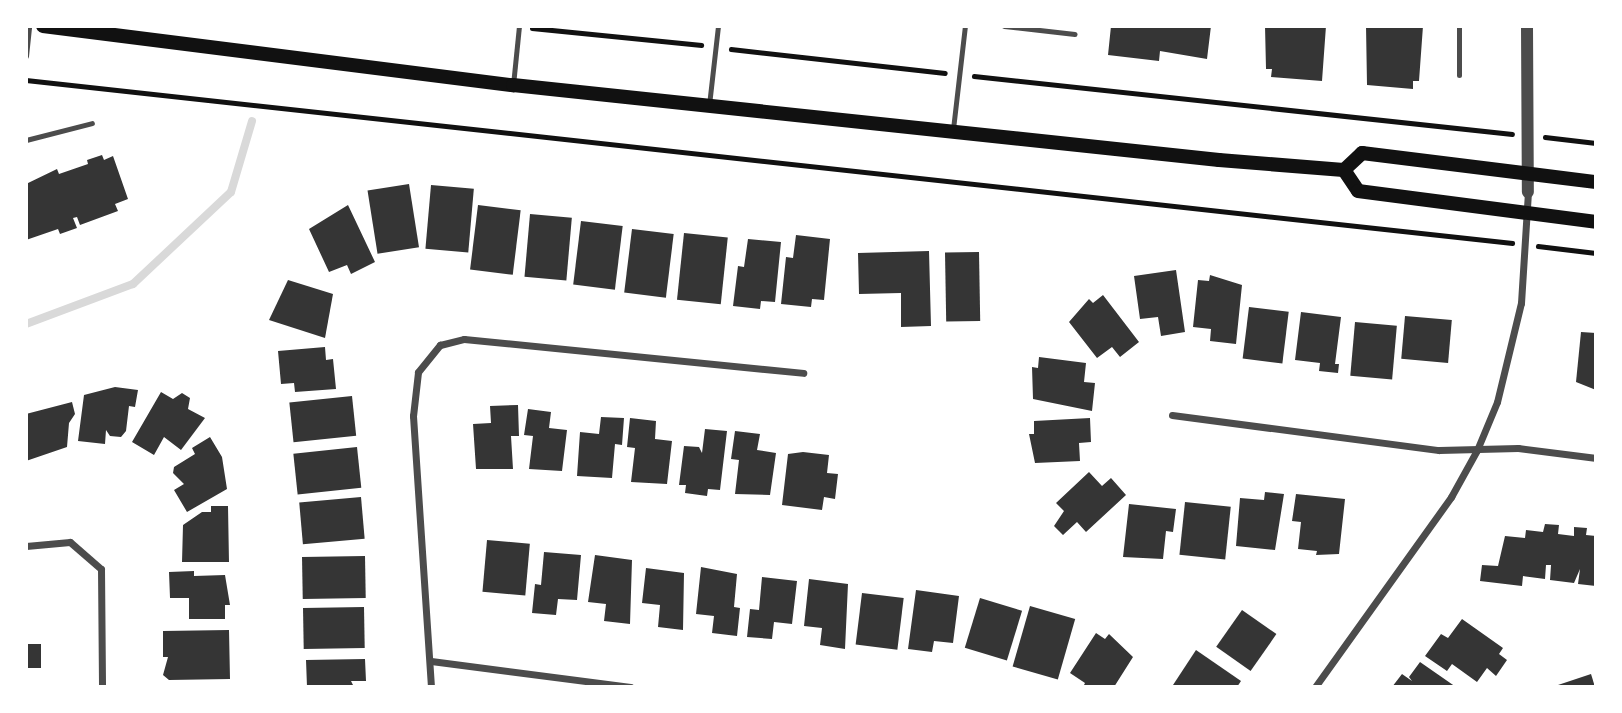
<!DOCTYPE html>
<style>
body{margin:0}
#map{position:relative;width:1622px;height:713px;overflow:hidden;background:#fff;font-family:Karla,sans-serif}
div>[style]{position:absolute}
.stream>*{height:8px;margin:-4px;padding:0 4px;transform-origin:4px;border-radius:4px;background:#d9d9d9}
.building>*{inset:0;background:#353535;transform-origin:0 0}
.path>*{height:4.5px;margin:-2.25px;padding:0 2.25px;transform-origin:2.25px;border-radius:2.25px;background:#111}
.service>*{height:5px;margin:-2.5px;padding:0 2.5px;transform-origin:2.5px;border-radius:2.5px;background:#4c4c4c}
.minor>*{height:7px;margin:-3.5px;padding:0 3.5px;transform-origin:3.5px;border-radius:3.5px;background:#4c4c4c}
.tertiary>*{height:12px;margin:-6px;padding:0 6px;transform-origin:6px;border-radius:6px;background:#4c4c4c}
.secondary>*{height:14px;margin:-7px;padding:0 7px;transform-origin:7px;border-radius:7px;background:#111}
span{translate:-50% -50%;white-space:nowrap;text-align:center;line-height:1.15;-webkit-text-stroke:5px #fff;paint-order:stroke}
.frame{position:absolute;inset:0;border:28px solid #fff;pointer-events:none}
</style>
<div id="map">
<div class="stream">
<div style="left:26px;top:324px;width:114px;rotate:-20.5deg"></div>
<div style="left:133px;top:284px;width:134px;rotate:-43.2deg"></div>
<div style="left:231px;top:192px;width:74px;rotate:-73.5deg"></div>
</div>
<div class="building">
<div style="clip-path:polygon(1111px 26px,1211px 26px,1207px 59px,1160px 51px,1159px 61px,1108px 55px)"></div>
<div style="clip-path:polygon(1265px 26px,1326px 26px,1322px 81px,1271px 77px,1272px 69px,1266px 69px)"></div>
<div style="clip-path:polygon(1366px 26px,1423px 26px,1419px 81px,1413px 81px,1413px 89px,1367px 85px)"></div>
<div style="clip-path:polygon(102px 155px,104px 160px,113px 156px,128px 199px,115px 204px,118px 211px,80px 225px,77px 217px,73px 218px,77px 228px,60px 234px,58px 229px,26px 240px,26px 184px,57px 169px,59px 174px,88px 164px,87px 160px)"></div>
<div style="left:409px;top:184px;width:64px;height:42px;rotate:81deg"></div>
<div style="left:431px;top:185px;width:43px;height:64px;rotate:5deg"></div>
<div style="clip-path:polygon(348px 205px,375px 262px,351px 274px,347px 265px,329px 272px,309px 229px)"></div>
<div style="left:478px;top:205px;width:43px;height:65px;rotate:7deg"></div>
<div style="left:530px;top:214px;width:42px;height:63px;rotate:5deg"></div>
<div style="left:581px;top:221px;width:42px;height:64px;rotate:7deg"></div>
<div style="left:632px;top:229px;width:42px;height:64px;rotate:7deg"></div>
<div style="left:684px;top:233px;width:44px;height:67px;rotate:6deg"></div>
<div style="clip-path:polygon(796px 235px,830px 239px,824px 300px,812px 299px,811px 307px,781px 304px,786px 257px,793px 258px)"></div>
<div style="clip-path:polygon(748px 239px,781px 242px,775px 302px,761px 301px,760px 309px,733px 306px,738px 266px,744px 267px)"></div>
<div style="clip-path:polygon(929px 251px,931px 326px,901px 327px,901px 293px,859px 294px,858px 253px)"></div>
<div style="left:979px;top:252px;width:69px;height:34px;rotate:89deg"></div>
<div style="clip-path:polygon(1176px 270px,1185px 332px,1161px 336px,1158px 317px,1140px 319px,1134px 276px)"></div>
<div style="clip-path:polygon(1210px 275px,1242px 285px,1236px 344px,1210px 341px,1211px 329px,1193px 327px,1198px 280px,1209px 281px)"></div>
<div style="clip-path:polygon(288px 280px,333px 294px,325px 338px,269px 320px)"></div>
<div style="clip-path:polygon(1103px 295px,1139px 342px,1120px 357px,1112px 347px,1097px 358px,1069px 322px,1089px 299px,1093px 303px)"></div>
<div style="left:1249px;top:307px;width:40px;height:52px;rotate:7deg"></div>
<div style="clip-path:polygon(1301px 312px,1341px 317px,1335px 364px,1339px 364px,1338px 373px,1319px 371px,1320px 363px,1295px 360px)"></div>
<div style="left:1405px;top:316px;width:47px;height:43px;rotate:5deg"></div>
<div style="left:1355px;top:322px;width:42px;height:54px;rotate:5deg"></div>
<div style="clip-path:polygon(1581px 332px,1596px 333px,1596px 390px,1576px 382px)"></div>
<div style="clip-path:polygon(325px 347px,326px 360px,333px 359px,336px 389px,295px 392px,294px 383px,281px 384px,278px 351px)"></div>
<div style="clip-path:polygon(1039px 357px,1086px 363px,1084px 382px,1095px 383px,1092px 411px,1033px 399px,1032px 367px,1038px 368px)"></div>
<div style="clip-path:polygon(115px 387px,138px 390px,135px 407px,129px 406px,126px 431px,121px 437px,110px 436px,106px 430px,105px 444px,78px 441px,84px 395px)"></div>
<div style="clip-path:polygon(161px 392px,173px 399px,182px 393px,190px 398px,188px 409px,205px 418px,181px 450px,164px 437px,154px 455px,132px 442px)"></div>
<div style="left:352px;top:396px;width:40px;height:63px;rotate:84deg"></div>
<div style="clip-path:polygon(72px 402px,75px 414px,69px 423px,67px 447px,26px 461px,26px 414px)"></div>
<div style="clip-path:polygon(518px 405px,519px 436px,511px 436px,513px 469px,476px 469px,473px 424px,491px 423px,490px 406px)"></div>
<div style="clip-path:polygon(528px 409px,551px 412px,549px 428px,567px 430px,562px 471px,529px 469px,533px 436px,524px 435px)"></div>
<div style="clip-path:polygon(601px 417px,624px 418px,622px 445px,615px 444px,612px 478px,577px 476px,580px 432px,599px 434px)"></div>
<div style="clip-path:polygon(630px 418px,656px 421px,655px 439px,672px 441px,667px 484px,631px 482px,635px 448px,627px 447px)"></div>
<div style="clip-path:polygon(1090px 418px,1091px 442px,1079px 443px,1080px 461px,1035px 463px,1029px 434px,1034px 434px,1034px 421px)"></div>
<div style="clip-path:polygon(705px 429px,727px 431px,720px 490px,708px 489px,707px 496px,685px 493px,686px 485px,679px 485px,684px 446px,699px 447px,702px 453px)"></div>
<div style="clip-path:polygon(735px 431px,760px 434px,757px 450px,776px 453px,770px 495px,735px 494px,739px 460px,731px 459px)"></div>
<div style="clip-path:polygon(210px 437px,222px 457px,227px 489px,187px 512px,174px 490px,184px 484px,173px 473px,174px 467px,195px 454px,192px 448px)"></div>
<div style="left:357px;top:447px;width:41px;height:64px;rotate:84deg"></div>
<div style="clip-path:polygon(803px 452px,829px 455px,827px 473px,838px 474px,835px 499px,824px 497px,822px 510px,782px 505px,788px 454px)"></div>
<div style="clip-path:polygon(1089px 472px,1102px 486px,1111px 478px,1126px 495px,1086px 532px,1077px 522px,1063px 535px,1054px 526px,1064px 511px,1056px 503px)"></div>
<div style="clip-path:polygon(1265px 492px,1284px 494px,1275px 550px,1236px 546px,1240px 498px,1264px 500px)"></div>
<div style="clip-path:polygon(1296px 494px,1345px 499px,1339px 554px,1316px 555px,1317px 551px,1298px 549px,1301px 522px,1292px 521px)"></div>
<div style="left:361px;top:497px;width:42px;height:62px;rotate:85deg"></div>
<div style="left:1185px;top:502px;width:46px;height:53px;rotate:6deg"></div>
<div style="clip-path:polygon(1129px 504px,1176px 509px,1173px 532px,1166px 531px,1163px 559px,1123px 557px)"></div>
<div style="clip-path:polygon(211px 506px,228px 506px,229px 562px,182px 562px,183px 525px,202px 512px,211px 512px)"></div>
<div style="clip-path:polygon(1545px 524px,1559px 525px,1558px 534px,1574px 536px,1574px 527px,1587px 528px,1586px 535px,1596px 536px,1596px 586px,1578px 584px,1580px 569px,1574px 583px,1550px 580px,1551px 565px,1546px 565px,1545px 579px,1523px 576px,1522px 586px,1480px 581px,1482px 565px,1498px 566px,1505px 536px,1525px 538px,1526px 530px,1543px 532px)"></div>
<div style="left:487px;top:540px;width:43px;height:52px;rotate:5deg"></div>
<div style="clip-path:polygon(544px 552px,581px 555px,577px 600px,558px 599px,556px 615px,532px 613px,535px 584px,541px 585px)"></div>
<div style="clip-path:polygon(595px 555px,632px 560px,630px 624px,604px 621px,606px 604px,588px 602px)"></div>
<div style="left:365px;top:556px;width:42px;height:63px;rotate:89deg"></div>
<div style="clip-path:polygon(701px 567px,737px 574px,734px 607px,740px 608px,737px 636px,712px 633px,714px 616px,696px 614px)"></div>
<div style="clip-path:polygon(646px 568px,684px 573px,683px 630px,658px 627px,660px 605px,642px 603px)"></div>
<div style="clip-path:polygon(194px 571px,194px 576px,225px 575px,230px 605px,225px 605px,225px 619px,189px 619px,189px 598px,170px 598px,169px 572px)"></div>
<div style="clip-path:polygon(762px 577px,797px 581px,792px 624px,774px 622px,772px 639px,747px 637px,750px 609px,759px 610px)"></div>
<div style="clip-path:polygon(809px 579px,848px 584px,845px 649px,820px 645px,822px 628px,804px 626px)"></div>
<div style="clip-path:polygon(916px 590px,959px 596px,953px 643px,934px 641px,932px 652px,908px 649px)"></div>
<div style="left:862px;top:593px;width:42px;height:52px;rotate:7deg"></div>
<div style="left:980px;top:598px;width:44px;height:52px;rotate:17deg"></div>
<div style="left:1030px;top:606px;width:47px;height:63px;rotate:16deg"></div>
<div style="left:364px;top:607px;width:41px;height:61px;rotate:89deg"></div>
<div style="left:1242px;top:610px;width:42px;height:45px;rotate:35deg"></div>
<div style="clip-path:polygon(1462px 619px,1503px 648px,1499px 654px,1507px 660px,1496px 676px,1487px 668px,1477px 682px,1452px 664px,1447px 671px,1425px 656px,1441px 634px,1448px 638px)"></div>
<div style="clip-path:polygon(229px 630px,230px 679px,169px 680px,163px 675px,168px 657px,163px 657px,163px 631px)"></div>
<div style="clip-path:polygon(1096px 633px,1105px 639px,1109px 634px,1133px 657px,1114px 687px,1083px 687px,1085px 683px,1070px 673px)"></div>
<div style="left:26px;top:644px;width:15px;height:24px"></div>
<div style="clip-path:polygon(1196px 650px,1241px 681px,1237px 687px,1173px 685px)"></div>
<div style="clip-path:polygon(365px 659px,366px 681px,351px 681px,354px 687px,307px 687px,306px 660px)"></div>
<div style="clip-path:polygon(1420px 662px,1456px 687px,1392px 687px,1402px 674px,1412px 681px,1409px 677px)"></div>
<div style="clip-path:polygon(1591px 674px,1595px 687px,1556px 687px,1555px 686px)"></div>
</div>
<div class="path">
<div style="left:532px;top:28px;width:170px;rotate:5.7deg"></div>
<div style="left:731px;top:49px;width:215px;rotate:6.4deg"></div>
<div style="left:974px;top:76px;width:541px;rotate:6.15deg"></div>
<div style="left:26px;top:80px;width:1495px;rotate:6.26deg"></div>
<div style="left:1545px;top:137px;width:51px;rotate:6.7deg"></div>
<div style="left:1538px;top:246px;width:58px;rotate:6.9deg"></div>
</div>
<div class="service">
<div style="left:1004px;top:26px;width:71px;rotate:6.4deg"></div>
<div style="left:26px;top:56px;width:30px;rotate:-84deg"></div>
<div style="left:1459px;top:75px;width:49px;rotate:-90deg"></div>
<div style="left:513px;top:85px;width:59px;rotate:-84.2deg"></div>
<div style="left:709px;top:105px;width:80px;rotate:-83.5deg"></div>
<div style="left:953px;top:129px;width:104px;rotate:-83.4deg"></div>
<div style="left:26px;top:140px;width:68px;rotate:-14.4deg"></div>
</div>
<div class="minor">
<div style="left:1172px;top:415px;width:269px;rotate:7.5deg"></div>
<div style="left:1439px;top:450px;width:79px;rotate:-1.5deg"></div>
<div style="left:1518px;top:448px;width:79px;rotate:7.3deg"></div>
<div style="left:26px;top:546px;width:44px;rotate:-5.2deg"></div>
<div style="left:70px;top:542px;width:41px;rotate:41.1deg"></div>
<div style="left:101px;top:569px;width:118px;rotate:89.5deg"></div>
<div style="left:431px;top:661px;width:201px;rotate:7.4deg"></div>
<div style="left:431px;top:687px;width:272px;rotate:-93.8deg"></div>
<div style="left:413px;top:416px;width:44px;rotate:-83.5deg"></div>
<div style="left:418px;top:372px;width:35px;rotate:-51deg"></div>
<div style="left:440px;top:345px;width:25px;rotate:-14deg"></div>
<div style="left:464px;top:339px;width:341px;rotate:5.7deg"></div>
<div style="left:1315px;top:687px;width:234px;rotate:-54.4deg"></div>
<div style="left:1451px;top:497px;width:54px;rotate:-61deg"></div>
<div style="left:1477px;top:450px;width:52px;rotate:-67.4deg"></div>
<div style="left:1497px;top:402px;width:102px;rotate:-76.4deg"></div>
<div style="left:1521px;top:303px;width:111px;rotate:-86.4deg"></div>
</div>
<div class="tertiary">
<div style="left:1527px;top:26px;width:166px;rotate:89.7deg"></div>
</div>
<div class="secondary">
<div style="left:43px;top:26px;width:474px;rotate:7.2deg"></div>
<div style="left:513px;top:85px;width:710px;rotate:6.06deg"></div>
<div style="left:1219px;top:160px;width:125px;rotate:4.6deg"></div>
<div style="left:1344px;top:170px;width:25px;rotate:-43deg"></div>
<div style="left:1362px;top:153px;width:236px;rotate:7.1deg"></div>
<div style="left:1344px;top:170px;width:25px;rotate:56deg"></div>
<div style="left:1358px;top:191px;width:240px;rotate:7.4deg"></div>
</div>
<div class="frame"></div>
</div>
